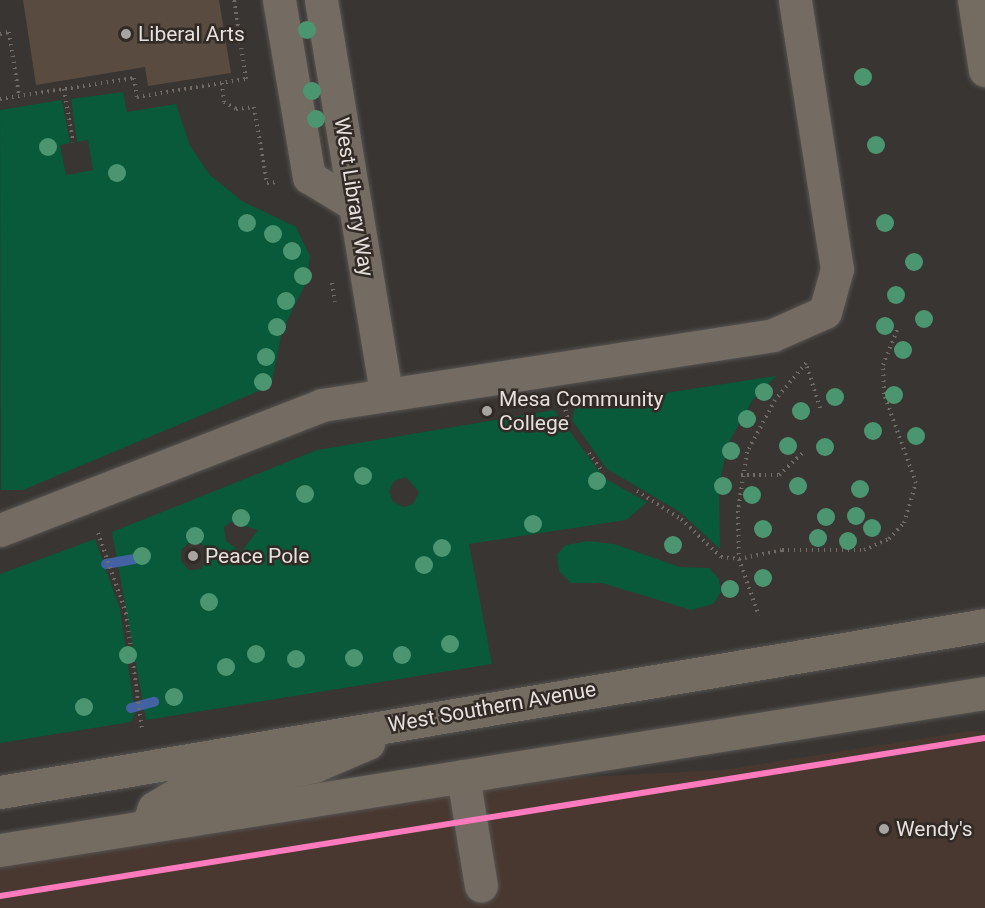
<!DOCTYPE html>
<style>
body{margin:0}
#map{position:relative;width:985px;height:908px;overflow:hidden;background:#383532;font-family:Roboto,sans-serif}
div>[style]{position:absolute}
.commercial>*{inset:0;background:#483830}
.green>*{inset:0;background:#09593b}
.stream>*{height:10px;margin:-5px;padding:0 5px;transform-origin:5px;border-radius:5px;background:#4362a4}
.building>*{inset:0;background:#5a4b40}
.path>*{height:4px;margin-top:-2px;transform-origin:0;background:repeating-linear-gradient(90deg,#726b65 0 1.5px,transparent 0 6px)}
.roads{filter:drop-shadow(0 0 2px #565452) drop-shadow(0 0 2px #565452)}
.minor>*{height:33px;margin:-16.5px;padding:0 16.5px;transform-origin:16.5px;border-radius:16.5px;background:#746b62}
.major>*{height:33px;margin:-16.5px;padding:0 16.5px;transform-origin:16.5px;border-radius:16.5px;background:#756c61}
.cycleway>*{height:6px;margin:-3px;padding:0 3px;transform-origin:3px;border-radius:3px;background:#fd7abc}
.trees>*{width:18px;height:18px;margin:-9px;border-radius:50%;background:#4b9671}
.dots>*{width:16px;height:16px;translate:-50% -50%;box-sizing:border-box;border:3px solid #312a25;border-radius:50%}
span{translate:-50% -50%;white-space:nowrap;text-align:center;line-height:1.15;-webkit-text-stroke:5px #312a25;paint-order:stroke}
.poi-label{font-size:21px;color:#e5e0dd}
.left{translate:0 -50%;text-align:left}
.street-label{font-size:21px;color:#e5e0dd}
</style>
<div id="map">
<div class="commercial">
<div style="clip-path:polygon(970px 731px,985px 732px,985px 908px,0 908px,0 867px,545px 779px,722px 770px)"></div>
</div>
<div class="green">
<div style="clip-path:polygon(123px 92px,127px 112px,176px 104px,190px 146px,210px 175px,242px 201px,296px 227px,310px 256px,307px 281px,282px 331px,271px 386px,23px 490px,1px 490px,0 110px,62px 100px,70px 143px,60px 145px,66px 175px,93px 170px,88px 140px,77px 142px,71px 99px)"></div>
<div style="clip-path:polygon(776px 376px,752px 401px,728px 444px,719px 485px,720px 549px,680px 512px,607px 469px,572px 420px,575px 407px)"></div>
<div style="clip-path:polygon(evenodd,554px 410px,604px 478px,647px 502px,626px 520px,469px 544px,492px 664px,146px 720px,112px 532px,317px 450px,554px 410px,406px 477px,419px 492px,413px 504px,404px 507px,393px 502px,389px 491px,394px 481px,406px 477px,554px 410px,231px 522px,258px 530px,241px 552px,226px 541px,224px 527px,231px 522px,554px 410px,190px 542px,200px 542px,209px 552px,201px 569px,189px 570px,181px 561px,181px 550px,190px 542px)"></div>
<div style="clip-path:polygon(95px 539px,120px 609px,135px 713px,131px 722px,0 743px,0 574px)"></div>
<div style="clip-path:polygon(588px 541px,614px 544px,680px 567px,709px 568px,719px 579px,721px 592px,713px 604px,691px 610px,602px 583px,571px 583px,559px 571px,557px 554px,566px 545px)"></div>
</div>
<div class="stream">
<div style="left:106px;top:564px;width:29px;rotate:-10deg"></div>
<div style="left:131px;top:708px;width:24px;rotate:-15deg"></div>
</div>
<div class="building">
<div style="clip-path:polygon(23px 0,219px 0,231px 73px,148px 86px,145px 67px,36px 85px)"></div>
</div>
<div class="path">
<div style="left:0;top:34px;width:9px;rotate:-13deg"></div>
<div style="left:9px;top:32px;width:65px;rotate:81.1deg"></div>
<div style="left:222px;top:83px;width:19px;rotate:84deg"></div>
<div style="left:224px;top:102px;width:14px;rotate:30deg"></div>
<div style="left:236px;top:109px;width:18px;rotate:-6deg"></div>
<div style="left:254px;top:107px;width:77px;rotate:80.3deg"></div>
<div style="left:267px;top:183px;width:10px;rotate:-6deg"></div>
<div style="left:64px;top:89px;width:54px;rotate:80.4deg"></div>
<div style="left:0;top:99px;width:136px;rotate:-8.9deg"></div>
<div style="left:134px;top:78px;width:19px;rotate:81deg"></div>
<div style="left:137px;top:97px;width:110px;rotate:-9.4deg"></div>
<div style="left:246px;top:79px;width:80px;rotate:-98.6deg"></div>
<div style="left:332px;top:283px;width:19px;rotate:81deg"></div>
<div style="left:564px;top:404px;width:16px;rotate:76deg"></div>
<div style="left:820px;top:408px;width:47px;rotate:-107.3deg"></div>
<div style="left:806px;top:363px;width:48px;rotate:130deg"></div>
<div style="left:775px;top:400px;width:59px;rotate:118.3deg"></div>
<div style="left:747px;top:452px;width:60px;rotate:98.7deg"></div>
<div style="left:738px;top:511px;width:48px;rotate:88.8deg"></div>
<div style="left:739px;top:559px;width:44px;rotate:-11.8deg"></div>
<div style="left:782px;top:550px;width:82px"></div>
<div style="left:864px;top:550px;width:27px;rotate:-24deg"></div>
<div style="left:889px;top:539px;width:22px;rotate:-47deg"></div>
<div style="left:904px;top:523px;width:42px;rotate:-73.3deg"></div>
<div style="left:916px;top:483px;width:95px;rotate:-109.8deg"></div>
<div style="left:884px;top:394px;width:29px;rotate:-92deg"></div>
<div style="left:883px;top:365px;width:40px;rotate:-68deg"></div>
<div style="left:589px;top:453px;width:24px;rotate:54deg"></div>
<div style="left:741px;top:475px;width:38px"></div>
<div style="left:779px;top:475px;width:35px;rotate:-43deg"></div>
<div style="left:637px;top:491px;width:52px;rotate:32.5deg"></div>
<div style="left:681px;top:519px;width:55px;rotate:43.5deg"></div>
<div style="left:721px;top:557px;width:18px;rotate:6deg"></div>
<div style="left:739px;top:559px;width:60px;rotate:70.7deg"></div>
<div style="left:98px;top:533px;width:85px;rotate:70.7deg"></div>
<div style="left:126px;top:613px;width:117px;rotate:82.1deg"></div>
</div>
<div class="roads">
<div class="minor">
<div style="left:279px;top:0;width:180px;rotate:80.4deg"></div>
<div style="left:309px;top:177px;width:54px;rotate:31.3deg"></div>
<div style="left:321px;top:0;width:399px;rotate:80.6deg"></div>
<div style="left:0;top:530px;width:345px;rotate:-21.2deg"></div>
<div style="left:322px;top:405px;width:456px;rotate:-8.8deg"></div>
<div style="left:773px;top:335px;width:57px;rotate:-23.9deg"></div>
<div style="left:825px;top:312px;width:45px;rotate:-74.4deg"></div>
<div style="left:837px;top:269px;width:272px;rotate:-98.9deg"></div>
<div style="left:463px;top:776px;width:111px;rotate:80.7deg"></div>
</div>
<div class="major">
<div style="left:974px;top:0;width:71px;rotate:81.1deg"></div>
<div style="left:0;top:792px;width:999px;rotate:-9.62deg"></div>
<div style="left:148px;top:826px;width:19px;rotate:-72deg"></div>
<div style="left:154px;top:808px;width:29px;rotate:-31deg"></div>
<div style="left:179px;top:793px;width:138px;rotate:-11.3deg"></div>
<div style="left:314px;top:766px;width:59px;rotate:-23.1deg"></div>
<div style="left:0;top:850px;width:997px;rotate:-9.06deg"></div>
</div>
</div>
<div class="cycleway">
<div style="left:0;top:896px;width:997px;rotate:-9.12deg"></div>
</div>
<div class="trees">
<div style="left:307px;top:30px"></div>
<div style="left:863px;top:77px"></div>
<div style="left:312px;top:91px"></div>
<div style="left:316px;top:119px"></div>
<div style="left:876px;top:145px"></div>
<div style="left:48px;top:147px"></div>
<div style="left:117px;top:173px"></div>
<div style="left:247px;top:223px"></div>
<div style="left:885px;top:223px"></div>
<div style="left:273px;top:234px"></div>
<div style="left:292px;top:251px"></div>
<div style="left:914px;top:262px"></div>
<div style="left:303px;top:276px"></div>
<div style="left:896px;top:295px"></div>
<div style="left:286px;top:301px"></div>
<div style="left:924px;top:319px"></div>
<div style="left:885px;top:326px"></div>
<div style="left:277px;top:327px"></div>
<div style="left:903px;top:350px"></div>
<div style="left:266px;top:357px"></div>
<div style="left:263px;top:382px"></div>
<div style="left:764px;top:392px"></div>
<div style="left:894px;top:395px"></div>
<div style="left:835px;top:397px"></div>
<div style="left:801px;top:411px"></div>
<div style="left:747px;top:419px"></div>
<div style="left:873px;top:431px"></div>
<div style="left:916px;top:436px"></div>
<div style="left:788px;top:446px"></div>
<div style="left:825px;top:447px"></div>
<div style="left:731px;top:451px"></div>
<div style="left:363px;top:476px"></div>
<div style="left:597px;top:481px"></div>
<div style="left:723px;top:486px"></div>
<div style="left:798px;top:486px"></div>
<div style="left:860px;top:489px"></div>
<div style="left:305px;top:494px"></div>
<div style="left:752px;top:495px"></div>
<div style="left:856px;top:516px"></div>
<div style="left:826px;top:517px"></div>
<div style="left:241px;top:518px"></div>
<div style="left:533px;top:524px"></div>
<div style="left:872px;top:528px"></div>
<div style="left:763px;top:529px"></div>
<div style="left:195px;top:536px"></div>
<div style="left:818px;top:538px"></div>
<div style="left:848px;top:541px"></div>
<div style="left:673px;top:545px"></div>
<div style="left:442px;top:548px"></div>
<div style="left:142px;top:556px"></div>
<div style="left:424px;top:565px"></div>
<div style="left:763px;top:578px"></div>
<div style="left:730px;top:589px"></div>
<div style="left:209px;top:602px"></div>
<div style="left:450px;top:644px"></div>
<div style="left:256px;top:654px"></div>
<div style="left:128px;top:655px"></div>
<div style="left:402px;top:655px"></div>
<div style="left:354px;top:658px"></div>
<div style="left:296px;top:659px"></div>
<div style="left:226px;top:667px"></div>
<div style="left:174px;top:697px"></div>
<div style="left:84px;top:707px"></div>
</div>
<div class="dots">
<div style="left:126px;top:34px;background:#a8a4a1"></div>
<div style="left:487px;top:411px;background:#a8a4a1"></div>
<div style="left:193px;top:556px;background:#a8a4a1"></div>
<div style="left:884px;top:829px;background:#a8a4a1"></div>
</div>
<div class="poi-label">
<span class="left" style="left:138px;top:34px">Liberal Arts</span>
<span class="left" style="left:499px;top:411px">Mesa Community<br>College</span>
<span class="left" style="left:205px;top:556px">Peace Pole</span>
<span class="left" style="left:896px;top:829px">Wendy's</span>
</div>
<div class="street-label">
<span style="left:354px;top:197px;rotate:81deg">West Library Way</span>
<span style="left:492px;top:707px;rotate:-10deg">West Southern Avenue</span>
</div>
</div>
